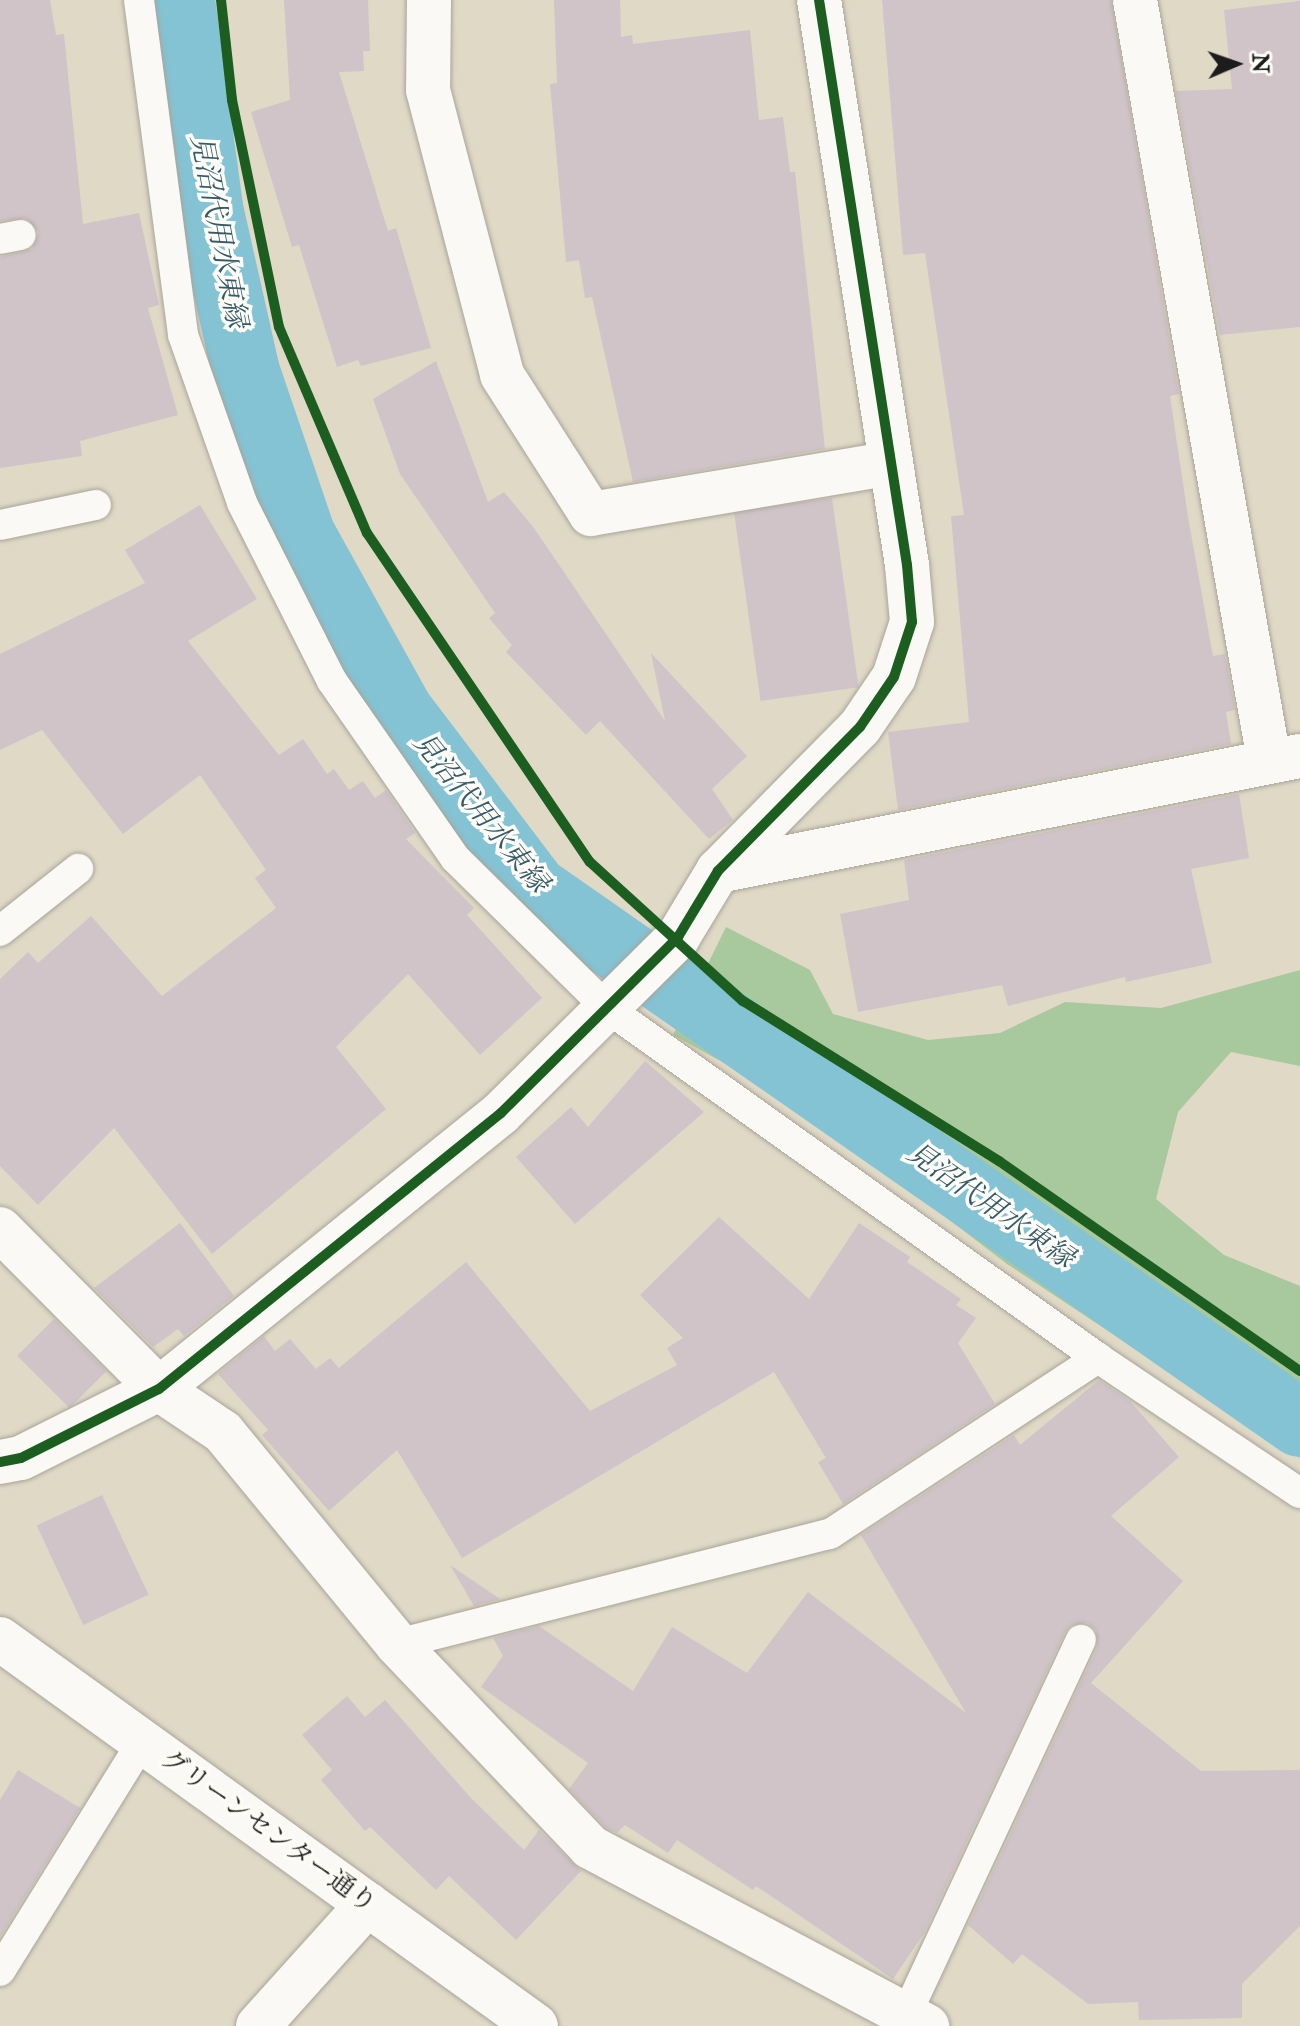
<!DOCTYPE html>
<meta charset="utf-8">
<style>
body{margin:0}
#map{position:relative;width:1300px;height:2026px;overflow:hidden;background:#e0d9c6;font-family:"IM FELL Double Pica","Noto Serif JP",serif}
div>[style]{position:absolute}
.forest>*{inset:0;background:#a8c89d}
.canal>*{height:68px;margin:-34px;padding:0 34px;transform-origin:34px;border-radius:34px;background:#84c3d4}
.building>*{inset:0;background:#d0c4c9;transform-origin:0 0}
.roads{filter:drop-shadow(0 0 2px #a9a599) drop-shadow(0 0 2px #a9a599)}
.lane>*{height:30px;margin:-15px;padding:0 15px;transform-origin:15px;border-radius:15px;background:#faf9f6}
.street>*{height:44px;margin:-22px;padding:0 22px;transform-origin:22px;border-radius:22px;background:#faf9f6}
.secondary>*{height:44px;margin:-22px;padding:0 22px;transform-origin:22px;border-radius:22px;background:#faf9f6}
.cycleway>*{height:10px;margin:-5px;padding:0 5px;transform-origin:5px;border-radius:5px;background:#1b5e20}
span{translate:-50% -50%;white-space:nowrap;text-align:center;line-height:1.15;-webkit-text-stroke:7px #fdfcf7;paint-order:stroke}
.street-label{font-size:26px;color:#1c1c1c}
.water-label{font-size:28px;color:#365b68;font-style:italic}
.north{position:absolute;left:1196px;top:24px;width:80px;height:80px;-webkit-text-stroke:6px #fdfcf7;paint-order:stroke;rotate:88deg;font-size:22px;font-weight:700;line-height:32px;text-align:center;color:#1c1c1c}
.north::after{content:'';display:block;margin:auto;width:28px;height:36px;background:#1c1c1c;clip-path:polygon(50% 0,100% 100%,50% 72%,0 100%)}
</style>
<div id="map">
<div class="forest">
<div style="clip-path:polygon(726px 927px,810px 970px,833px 1014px,928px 1040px,1000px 1033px,1065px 1002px,1161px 1008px,1300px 970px,1300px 1066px,1231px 1052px,1178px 1112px,1156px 1199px,1224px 1255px,1300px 1286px,1300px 1458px,1007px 1264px,795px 1102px,673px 1035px)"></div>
</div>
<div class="canal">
<div style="left:181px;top:0;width:210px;rotate:82.3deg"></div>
<div style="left:209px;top:208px;width:168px;rotate:77.3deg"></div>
<div style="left:246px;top:372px;width:171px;rotate:71.2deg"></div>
<div style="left:301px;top:534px;width:202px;rotate:61deg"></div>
<div style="left:399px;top:711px;width:225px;rotate:52.8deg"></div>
<div style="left:535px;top:890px;width:932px;rotate:34.87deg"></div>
</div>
<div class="building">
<div style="clip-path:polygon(0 0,50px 0,56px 35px,64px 34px,83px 224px,139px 213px,159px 305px,148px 308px,178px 415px,80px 441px,82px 456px,0 468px,0 257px,32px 249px,39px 232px,26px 218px,0 221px)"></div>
<div style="clip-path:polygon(284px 0,368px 0,370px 51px,363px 51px,364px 71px,339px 72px,388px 231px,396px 228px,431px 348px,361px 366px,358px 360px,337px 367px,299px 245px,292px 247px,251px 112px,290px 100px)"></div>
<div style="clip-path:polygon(554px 0,620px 0,621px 37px,632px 35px,633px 44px,750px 30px,759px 120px,783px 117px,790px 172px,795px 172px,825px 449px,633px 482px,592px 297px,585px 298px,579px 260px,566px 262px,550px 84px,557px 83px)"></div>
<div style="clip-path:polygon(882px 0,1111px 0,1179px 394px,1170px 396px,1188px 517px,1213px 656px,1225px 654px,1235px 710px,1226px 712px,1231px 744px,898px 810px,888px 732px,969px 722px,951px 516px,964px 515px,925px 253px,903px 255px)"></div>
<div style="clip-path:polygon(1300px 1px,1300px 327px,1220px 335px,1176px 91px,1232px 89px,1224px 10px)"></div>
<div style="clip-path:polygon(436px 361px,488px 502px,504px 492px,534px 528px,665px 721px,651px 653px,747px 756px,712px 789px,733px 820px,709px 839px,600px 721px,586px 735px,506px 652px,512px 645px,489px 618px,495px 613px,400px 474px,373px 399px)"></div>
<div style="left:832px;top:498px;width:191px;height:99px;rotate:82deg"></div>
<div style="clip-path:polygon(200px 505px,257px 599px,188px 641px,279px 755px,303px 739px,327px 774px,334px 769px,349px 790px,363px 781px,375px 798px,386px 790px,415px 833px,406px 839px,474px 908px,467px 915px,542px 998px,480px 1055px,408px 974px,336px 1047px,386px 1109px,212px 1254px,114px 1128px,38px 1205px,0 1166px,0 979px,28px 952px,38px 963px,91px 916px,162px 996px,276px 908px,255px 878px,266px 870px,200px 775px,123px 834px,42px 730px,0 750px,0 654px,145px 583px,125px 550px)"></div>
<div style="clip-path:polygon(1239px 794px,1249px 858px,1191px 869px,1212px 963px,1126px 982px,1125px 977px,1008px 1006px,1002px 985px,858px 1012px,840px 914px,909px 900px,904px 860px)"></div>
<div style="clip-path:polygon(645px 1061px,704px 1112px,575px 1224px,516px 1157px,571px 1107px,588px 1127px)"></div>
<div style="clip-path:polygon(719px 1217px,809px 1299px,859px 1223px,910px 1257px,907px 1262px,961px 1299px,956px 1305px,976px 1318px,958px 1343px,995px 1404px,843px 1504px,818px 1462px,826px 1458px,774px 1372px,462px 1558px,397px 1450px,329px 1511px,262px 1435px,268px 1430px,218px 1374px,264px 1336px,275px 1351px,290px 1339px,316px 1369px,330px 1358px,339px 1368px,466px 1262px,590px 1411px,677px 1365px,667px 1348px,683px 1338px,640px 1295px)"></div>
<div style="clip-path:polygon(180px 1223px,234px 1296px,184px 1336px,178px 1329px,153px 1347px,94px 1288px)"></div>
<div style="left:54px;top:1319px;width:74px;height:52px;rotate:45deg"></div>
<div style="clip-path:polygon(1099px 1380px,1130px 1401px,1179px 1457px,1111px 1516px,1183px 1581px,1091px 1683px,1201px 1771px,1300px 1770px,1300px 1926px,1242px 1984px,1242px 2018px,1139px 2020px,1138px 2002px,1088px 2004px,1022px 1954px,1013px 1964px,968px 1925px,1097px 1648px,1096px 1630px,1088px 1623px,1071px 1625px,1065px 1632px,924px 1933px,893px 1979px,756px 1886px,753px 1890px,677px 1840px,668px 1853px,625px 1825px,617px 1833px,605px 1827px,569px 1789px,588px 1763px,481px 1687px,503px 1656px,493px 1638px,539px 1626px,633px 1691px,672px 1627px,747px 1673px,808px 1592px,966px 1713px,861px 1535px,1014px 1435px,1020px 1445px)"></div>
<div style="left:102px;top:1495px;width:110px;height:72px;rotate:65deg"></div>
<div style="clip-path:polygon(450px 1565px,500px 1599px,474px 1606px)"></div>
<div style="clip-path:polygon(347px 1696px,365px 1717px,385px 1700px,470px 1797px,524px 1850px,539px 1830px,581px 1871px,516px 1940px,449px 1876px,436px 1890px,370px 1827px,365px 1831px,321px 1780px,332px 1770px,302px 1735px)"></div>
<div style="clip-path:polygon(18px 1770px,80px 1808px,0 1937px,0 1800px)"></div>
</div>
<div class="roads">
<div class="lane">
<div style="left:139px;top:0;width:338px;rotate:82.5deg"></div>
<div style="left:183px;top:335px;width:178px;rotate:70.6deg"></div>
<div style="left:242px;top:503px;width:199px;rotate:63.2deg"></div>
<div style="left:332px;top:681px;width:216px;rotate:55.2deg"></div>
<div style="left:455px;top:858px;width:214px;rotate:44.6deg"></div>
<div style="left:607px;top:1008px;width:603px;rotate:35.48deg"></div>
<div style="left:1098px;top:1358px;width:243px;rotate:33.8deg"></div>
<div style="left:0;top:239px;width:21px;rotate:-11deg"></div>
<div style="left:0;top:525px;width:98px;rotate:-11.8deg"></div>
<div style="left:0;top:931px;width:100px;rotate:-38.5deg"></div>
<div style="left:397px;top:1644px;width:447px;rotate:-14.3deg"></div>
<div style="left:830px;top:1534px;width:321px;rotate:-33.3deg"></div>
<div style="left:0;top:1971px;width:269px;rotate:-58.2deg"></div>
<div style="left:906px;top:2015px;width:414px;rotate:-65deg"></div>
</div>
<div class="street">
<div style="left:429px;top:0;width:90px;rotate:90.6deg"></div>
<div style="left:428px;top:90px;width:294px;rotate:75.4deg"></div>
<div style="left:502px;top:375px;width:165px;rotate:57.4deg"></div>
<div style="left:591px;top:514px;width:304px;rotate:-9.6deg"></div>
<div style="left:1135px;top:0;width:772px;rotate:80deg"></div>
<div style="left:718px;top:871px;width:593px;rotate:-11.18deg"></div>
<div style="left:0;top:1229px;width:226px;rotate:45.2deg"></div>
<div style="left:159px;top:1389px;width:77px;rotate:33.9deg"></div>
<div style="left:223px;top:1432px;width:274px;rotate:50.6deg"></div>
<div style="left:397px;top:1644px;width:280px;rotate:46.4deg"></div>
<div style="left:590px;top:1847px;width:382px;rotate:28deg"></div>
<div style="left:0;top:1462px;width:21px;rotate:-11deg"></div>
<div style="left:21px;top:1458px;width:154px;rotate:-26.6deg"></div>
<div style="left:159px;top:1389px;width:439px;rotate:-38.9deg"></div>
<div style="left:501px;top:1113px;width:250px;rotate:-44.8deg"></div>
<div style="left:678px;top:937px;width:77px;rotate:-58.8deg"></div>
<div style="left:718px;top:871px;width:202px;rotate:-45.4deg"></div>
<div style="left:860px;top:727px;width:60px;rotate:-55.8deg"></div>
<div style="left:894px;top:677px;width:58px;rotate:-71.9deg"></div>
<div style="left:912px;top:622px;width:57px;rotate:-95deg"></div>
<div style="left:907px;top:565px;width:572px;rotate:-98.85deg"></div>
<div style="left:258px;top:2026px;width:164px;rotate:-48deg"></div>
</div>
<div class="secondary">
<div style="left:0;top:1639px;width:661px;rotate:35.83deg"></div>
</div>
</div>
<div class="cycleway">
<div style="left:221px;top:0;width:101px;rotate:83.7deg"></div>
<div style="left:232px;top:100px;width:232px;rotate:78.3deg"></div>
<div style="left:279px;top:327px;width:224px;rotate:66.9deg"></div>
<div style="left:367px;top:533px;width:397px;rotate:55.9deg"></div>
<div style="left:590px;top:862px;width:207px;rotate:42.3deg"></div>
<div style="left:743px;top:1001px;width:302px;rotate:32deg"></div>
<div style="left:999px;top:1161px;width:367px;rotate:34.9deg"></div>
<div style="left:0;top:1462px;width:21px;rotate:-11deg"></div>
<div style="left:21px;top:1458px;width:154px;rotate:-26.6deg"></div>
<div style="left:159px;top:1389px;width:439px;rotate:-38.9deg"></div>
<div style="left:501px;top:1113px;width:250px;rotate:-44.8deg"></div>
<div style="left:678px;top:937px;width:77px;rotate:-58.8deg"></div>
<div style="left:718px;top:871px;width:202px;rotate:-45.4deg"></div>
<div style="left:860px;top:727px;width:60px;rotate:-55.8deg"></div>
<div style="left:894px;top:677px;width:58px;rotate:-71.9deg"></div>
<div style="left:912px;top:622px;width:57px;rotate:-95deg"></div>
<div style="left:907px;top:565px;width:572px;rotate:-98.85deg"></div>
</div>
<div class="street-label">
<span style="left:268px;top:1832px;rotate:36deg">グリーンセンター通り</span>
</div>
<div class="water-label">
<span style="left:218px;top:231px;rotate:79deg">見沼代用水東縁</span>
<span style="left:480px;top:813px;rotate:51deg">見沼代用水東縁</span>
<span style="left:990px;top:1206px;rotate:35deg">見沼代用水東縁</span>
</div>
<div class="north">N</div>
</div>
